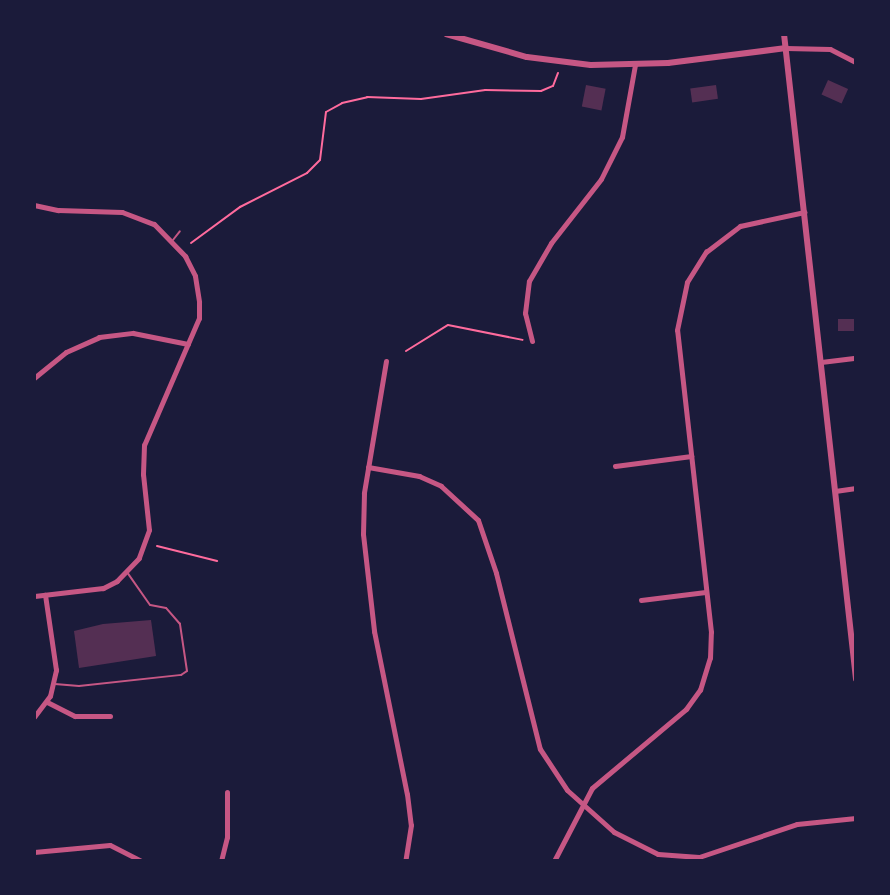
<!DOCTYPE html>
<style>
body{margin:0}
#map{position:relative;width:890px;height:895px;overflow:hidden;background:#1b1b3a;font-family:"Golos Text",sans-serif}
div>[style]{position:absolute}
.building>*{inset:0;background:#542f53;transform-origin:0 0}
.path>*{height:2px;margin:-1px;padding:0 1px;transform-origin:1px;border-radius:1px;background:#ff6b9d}
.service>*{height:2px;margin:-1px;padding:0 1px;transform-origin:1px;border-radius:1px;background:#c65784}
.minor>*{height:5px;margin:-2.5px;padding:0 2.5px;transform-origin:2.5px;border-radius:2.5px;background:#c65784}
.tertiary>*{height:6px;margin:-3px;padding:0 3px;transform-origin:3px;border-radius:3px;background:#c65784}
span{translate:-50% -50%;white-space:nowrap;text-align:center;line-height:1.15;-webkit-text-stroke:6px #1b1b3a;paint-order:stroke}
.frame{position:absolute;inset:0;border:36px solid #1b1b3a;pointer-events:none}
</style>
<div id="map">
<div class="building">
<div style="left:828px;top:80px;width:22px;height:16px;rotate:24deg"></div>
<div style="left:586px;top:85px;width:20px;height:22px;rotate:11deg"></div>
<div style="left:716px;top:85px;width:14px;height:26px;rotate:82deg"></div>
<div style="left:856px;top:319px;width:12px;height:18px;rotate:90deg"></div>
<div style="clip-path:polygon(151px 620px,156px 656px,79px 668px,74px 631px,103px 624px)"></div>
</div>
<div class="path">
<div style="left:191px;top:243px;width:61px;rotate:-36.3deg"></div>
<div style="left:240px;top:207px;width:75px;rotate:-26.9deg"></div>
<div style="left:307px;top:173px;width:18px;rotate:-45deg"></div>
<div style="left:320px;top:160px;width:48px;rotate:-82.9deg"></div>
<div style="left:326px;top:112px;width:18px;rotate:-29deg"></div>
<div style="left:342px;top:103px;width:26px;rotate:-13deg"></div>
<div style="left:367px;top:97px;width:54px;rotate:2.1deg"></div>
<div style="left:421px;top:99px;width:65px;rotate:-8deg"></div>
<div style="left:485px;top:90px;width:56px;rotate:1deg"></div>
<div style="left:541px;top:91px;width:13px;rotate:-23deg"></div>
<div style="left:553px;top:86px;width:14px;rotate:-69deg"></div>
<div style="left:406px;top:351px;width:49px;rotate:-31.8deg"></div>
<div style="left:448px;top:325px;width:76px;rotate:11.3deg"></div>
<div style="left:157px;top:546px;width:62px;rotate:14deg"></div>
</div>
<div class="service">
<div style="left:173px;top:240px;width:11px;rotate:-52deg"></div>
<div style="left:55px;top:684px;width:24px;rotate:5deg"></div>
<div style="left:79px;top:686px;width:103px;rotate:-6.2deg"></div>
<div style="left:181px;top:675px;width:7px;rotate:-34deg"></div>
<div style="left:187px;top:671px;width:48px;rotate:-98.5deg"></div>
<div style="left:180px;top:624px;width:21px;rotate:-131deg"></div>
<div style="left:166px;top:608px;width:16px;rotate:-169deg"></div>
<div style="left:150px;top:605px;width:38px;rotate:-125deg"></div>
</div>
<div class="minor">
<div style="left:786px;top:48px;width:44px;rotate:1.3deg"></div>
<div style="left:830px;top:49px;width:29px;rotate:27deg"></div>
<div style="left:34px;top:205px;width:25px;rotate:12deg"></div>
<div style="left:58px;top:210px;width:64px;rotate:1.8deg"></div>
<div style="left:122px;top:212px;width:34px;rotate:21deg"></div>
<div style="left:154px;top:224px;width:45px;rotate:45.9deg"></div>
<div style="left:185px;top:256px;width:22px;rotate:63deg"></div>
<div style="left:195px;top:276px;width:26px;rotate:81deg"></div>
<div style="left:199px;top:302px;width:16px;rotate:90deg"></div>
<div style="left:199px;top:318px;width:138px;rotate:113.4deg"></div>
<div style="left:144px;top:445px;width:29px;rotate:92deg"></div>
<div style="left:143px;top:474px;width:56px;rotate:83.9deg"></div>
<div style="left:149px;top:530px;width:30px;rotate:110deg"></div>
<div style="left:139px;top:558px;width:32px;rotate:134deg"></div>
<div style="left:117px;top:581px;width:16px;rotate:153deg"></div>
<div style="left:103px;top:588px;width:69px;rotate:173.4deg"></div>
<div style="left:532px;top:341px;width:29px;rotate:-104deg"></div>
<div style="left:525px;top:313px;width:32px;rotate:-83deg"></div>
<div style="left:529px;top:281px;width:44px;rotate:-59.9deg"></div>
<div style="left:551px;top:243px;width:81px;rotate:-52deg"></div>
<div style="left:601px;top:179px;width:47px;rotate:-63.4deg"></div>
<div style="left:622px;top:137px;width:73px;rotate:-79.8deg"></div>
<div style="left:386px;top:361px;width:134px;rotate:99.5deg"></div>
<div style="left:364px;top:493px;width:41px;rotate:91.4deg"></div>
<div style="left:363px;top:534px;width:98px;rotate:83.5deg"></div>
<div style="left:374px;top:631px;width:166px;rotate:78.6deg"></div>
<div style="left:407px;top:794px;width:31px;rotate:83deg"></div>
<div style="left:411px;top:825px;width:36px;rotate:99deg"></div>
<div style="left:821px;top:362px;width:35px;rotate:-7deg"></div>
<div style="left:34px;top:378px;width:41px;rotate:-39.1deg"></div>
<div style="left:66px;top:352px;width:36px;rotate:-24deg"></div>
<div style="left:99px;top:337px;width:34px;rotate:-7deg"></div>
<div style="left:133px;top:333px;width:56px;rotate:11.3deg"></div>
<div style="left:615px;top:466px;width:77px;rotate:-7.5deg"></div>
<div style="left:368px;top:467px;width:52px;rotate:10deg"></div>
<div style="left:419px;top:476px;width:24px;rotate:24deg"></div>
<div style="left:441px;top:486px;width:50px;rotate:42.6deg"></div>
<div style="left:478px;top:520px;width:56px;rotate:71.2deg"></div>
<div style="left:496px;top:573px;width:181px;rotate:76deg"></div>
<div style="left:540px;top:749px;width:49px;rotate:56.6deg"></div>
<div style="left:567px;top:790px;width:63px;rotate:41.8deg"></div>
<div style="left:614px;top:832px;width:49px;rotate:26.6deg"></div>
<div style="left:658px;top:854px;width:41px;rotate:4.2deg"></div>
<div style="left:699px;top:857px;width:103px;rotate:-18.6deg"></div>
<div style="left:797px;top:824px;width:59px;rotate:-5.8deg"></div>
<div style="left:835px;top:491px;width:21px;rotate:-8deg"></div>
<div style="left:641px;top:600px;width:65px;rotate:-7deg"></div>
<div style="left:47px;top:702px;width:31px;rotate:27deg"></div>
<div style="left:75px;top:716px;width:35px"></div>
<div style="left:34px;top:717px;width:26px;rotate:-53deg"></div>
<div style="left:50px;top:696px;width:27px;rotate:-77deg"></div>
<div style="left:56px;top:670px;width:76px;rotate:-98.3deg"></div>
<div style="left:34px;top:852px;width:76px;rotate:-5.3deg"></div>
<div style="left:110px;top:845px;width:35px;rotate:27deg"></div>
<div style="left:221px;top:861px;width:25px;rotate:-76deg"></div>
<div style="left:227px;top:837px;width:45px;rotate:-90deg"></div>
<div style="left:554px;top:861px;width:82px;rotate:-62.5deg"></div>
<div style="left:592px;top:788px;width:123px;rotate:-40deg"></div>
<div style="left:686px;top:709px;width:24px;rotate:-54deg"></div>
<div style="left:700px;top:690px;width:34px;rotate:-73deg"></div>
<div style="left:710px;top:658px;width:26px;rotate:-88deg"></div>
<div style="left:711px;top:632px;width:304px;rotate:-96.4deg"></div>
<div style="left:677px;top:330px;width:49px;rotate:-78.2deg"></div>
<div style="left:687px;top:282px;width:36px;rotate:-58deg"></div>
<div style="left:706px;top:252px;width:43px;rotate:-37.4deg"></div>
<div style="left:740px;top:226px;width:66px;rotate:-12.3deg"></div>
</div>
<div class="tertiary">
<div style="left:446px;top:34px;width:84px;rotate:15.9deg"></div>
<div style="left:527px;top:57px;width:64px;rotate:7.1deg"></div>
<div style="left:591px;top:65px;width:77px;rotate:-1.5deg"></div>
<div style="left:668px;top:63px;width:119px;rotate:-7.2deg"></div>
<div style="left:784px;top:34px;width:649px;rotate:83.63deg"></div>
</div>
<div class="frame"></div>
</div>
